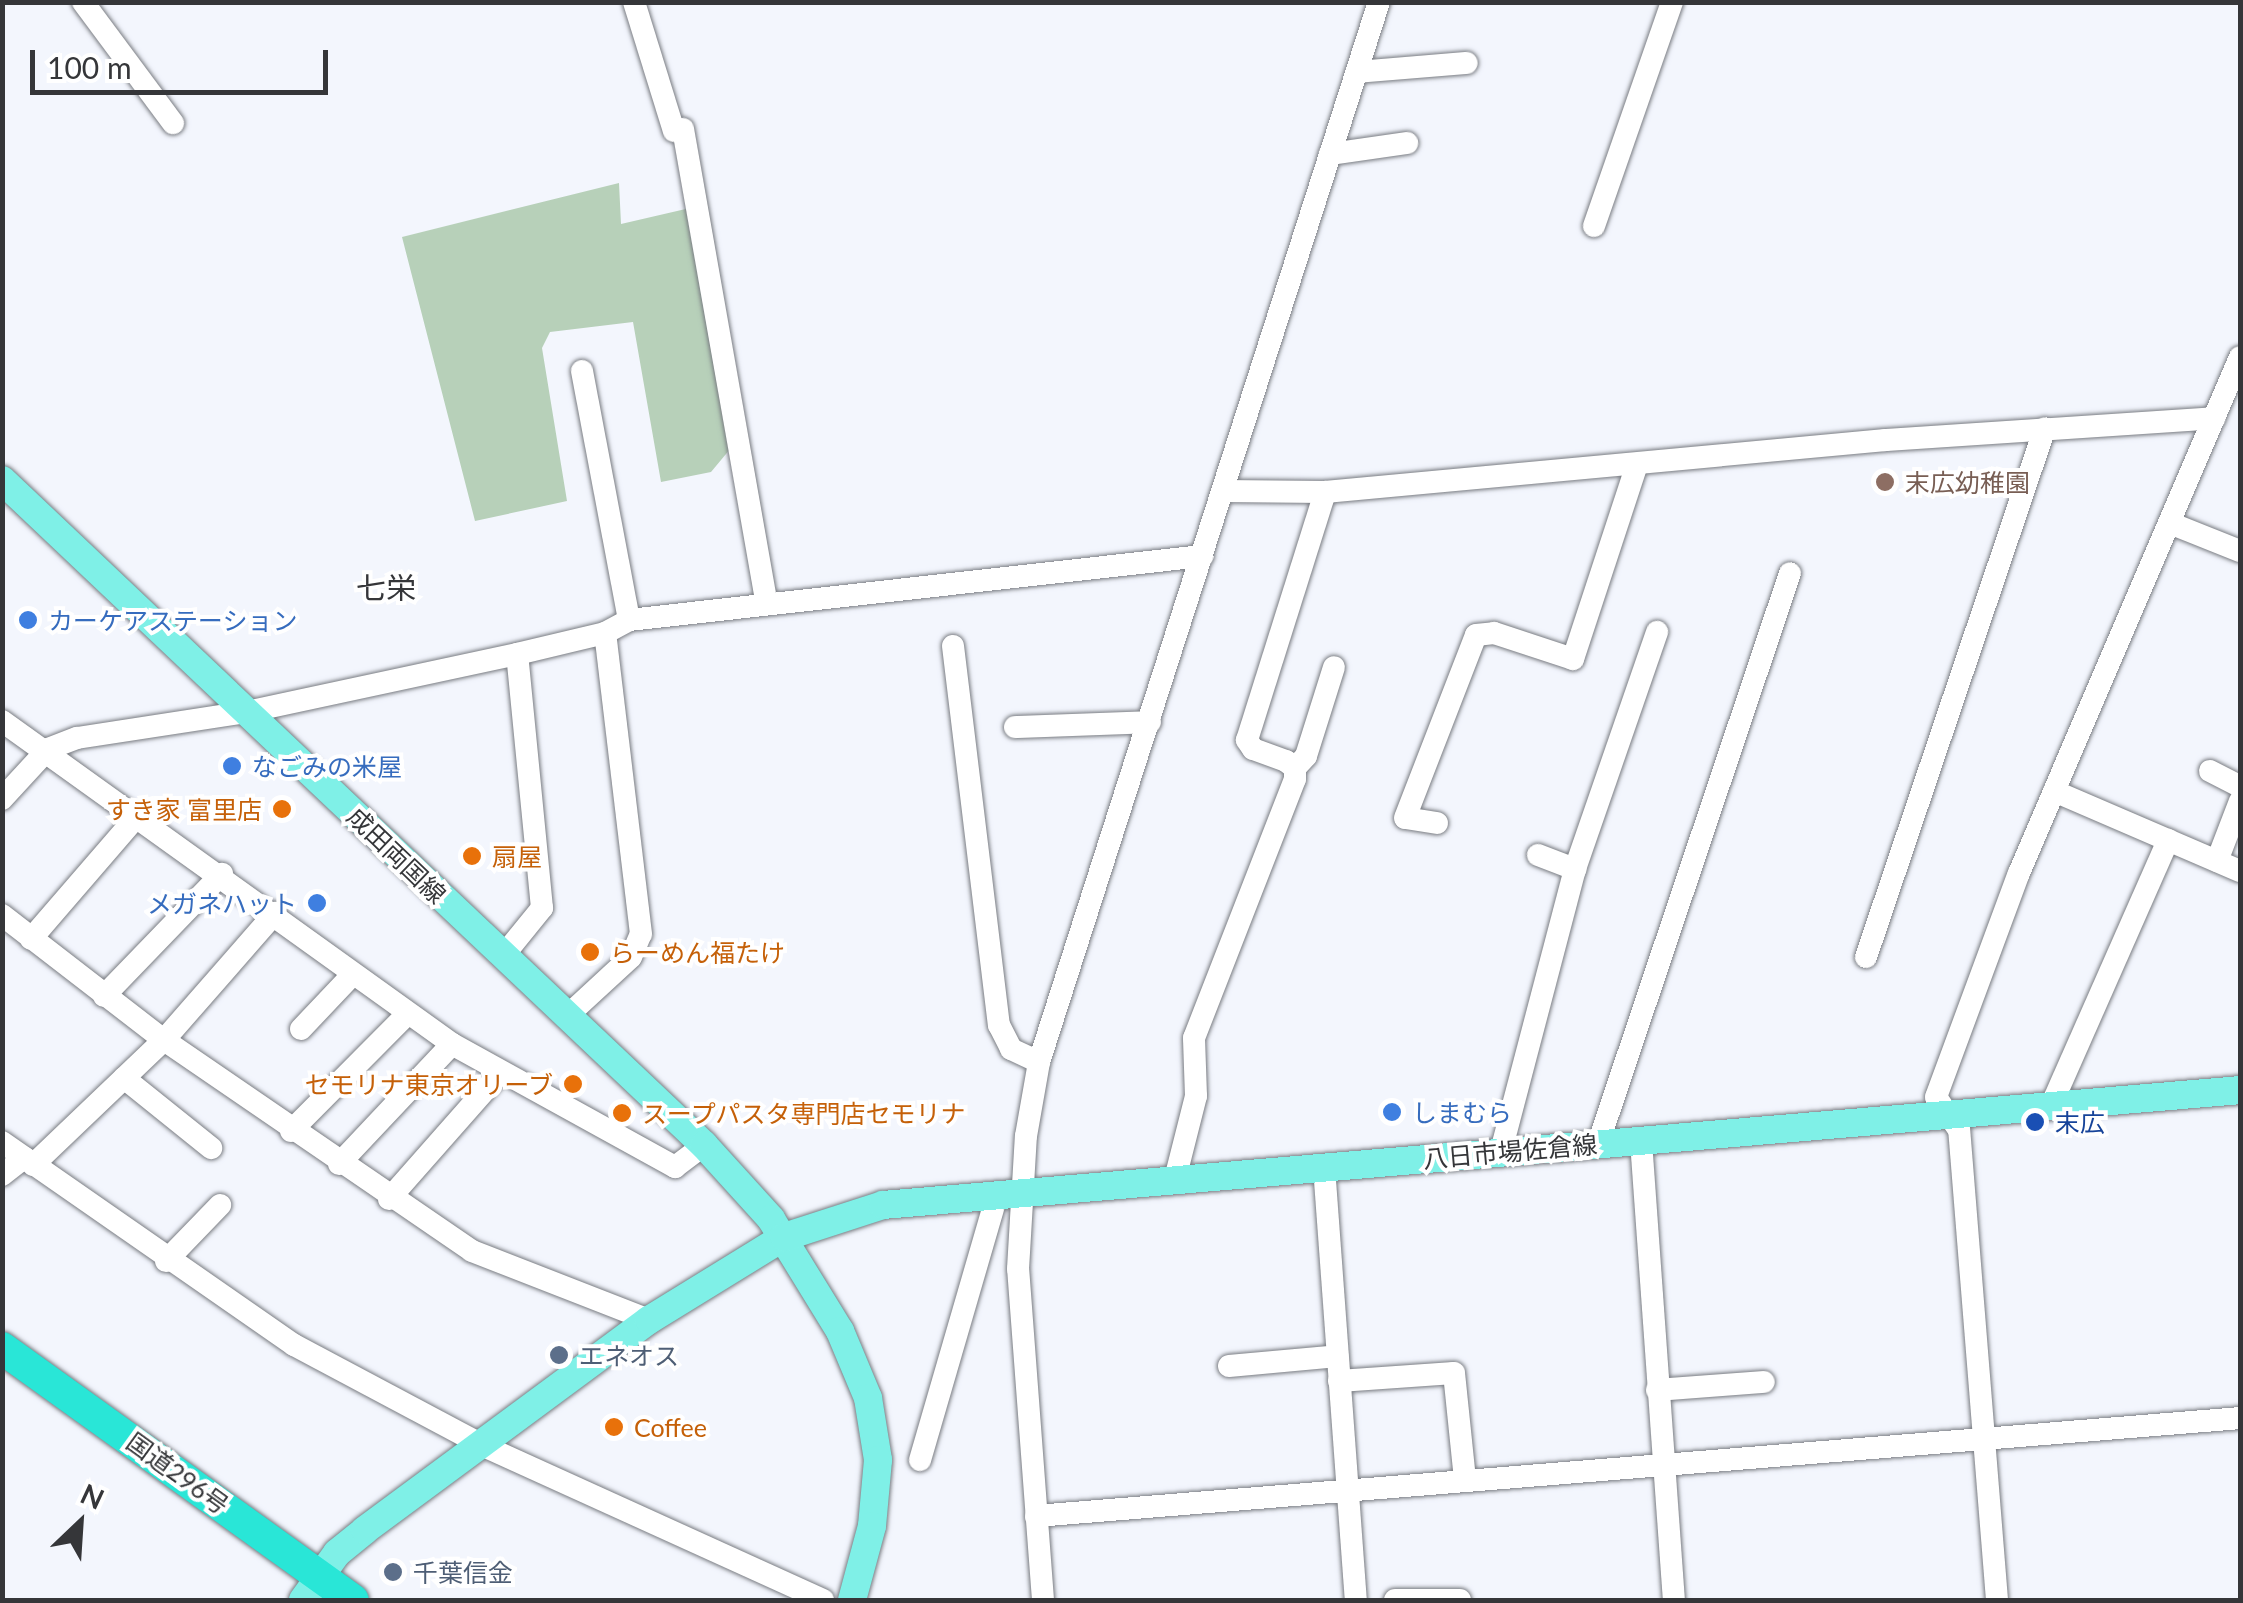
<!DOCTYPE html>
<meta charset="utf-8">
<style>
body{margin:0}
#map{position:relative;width:2243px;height:1603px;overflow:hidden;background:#f3f6fd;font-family:Lato,"Noto Sans JP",sans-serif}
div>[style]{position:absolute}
.green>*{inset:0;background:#b7d0b9}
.roads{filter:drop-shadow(0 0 2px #797c82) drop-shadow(0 0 2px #797c82)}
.minor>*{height:22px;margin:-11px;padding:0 11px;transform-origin:11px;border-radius:11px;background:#fff}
.major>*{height:28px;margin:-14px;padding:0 14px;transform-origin:14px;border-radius:14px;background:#7ff0e7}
.highway>*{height:32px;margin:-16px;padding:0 16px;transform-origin:16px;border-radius:16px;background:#29e6d7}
.dots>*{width:28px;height:28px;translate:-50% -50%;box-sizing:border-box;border:5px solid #fff;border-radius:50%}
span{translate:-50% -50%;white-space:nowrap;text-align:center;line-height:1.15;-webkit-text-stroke:8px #fff;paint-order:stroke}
.education-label{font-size:25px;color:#785e54}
.left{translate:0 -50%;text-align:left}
.shop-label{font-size:25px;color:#366cbe}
.right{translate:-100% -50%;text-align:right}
.food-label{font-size:25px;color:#c56008}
.street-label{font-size:25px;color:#353639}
.transit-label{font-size:25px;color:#164399}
.service-label{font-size:25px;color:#4e5e75}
.quarter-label{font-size:30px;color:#353639}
.frame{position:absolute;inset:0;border:5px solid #353639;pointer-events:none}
.north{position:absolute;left:30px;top:1473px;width:100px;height:100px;-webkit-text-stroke:8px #fff;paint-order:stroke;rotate:25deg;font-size:28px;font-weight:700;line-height:40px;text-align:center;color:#353639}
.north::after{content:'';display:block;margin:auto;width:35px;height:45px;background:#353639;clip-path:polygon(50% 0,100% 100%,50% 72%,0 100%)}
.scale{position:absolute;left:30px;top:50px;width:298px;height:45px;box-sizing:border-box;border:5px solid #353639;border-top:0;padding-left:12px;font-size:30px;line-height:35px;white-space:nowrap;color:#353639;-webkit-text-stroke:8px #fff;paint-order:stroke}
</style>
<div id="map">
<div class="green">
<div style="clip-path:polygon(619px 183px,621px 224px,690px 208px,736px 442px,711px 472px,661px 482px,633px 322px,550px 332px,542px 348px,567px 501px,475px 521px,402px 237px)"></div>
</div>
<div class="roads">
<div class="minor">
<div style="left:83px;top:2px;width:151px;rotate:53.4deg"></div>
<div style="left:634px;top:2px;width:135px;rotate:72.8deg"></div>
<div style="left:1357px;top:72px;width:110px;rotate:-4.7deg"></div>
<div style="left:683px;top:129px;width:478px;rotate:80deg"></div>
<div style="left:1330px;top:154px;width:78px;rotate:-8.1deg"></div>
<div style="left:1594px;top:226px;width:237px;rotate:-70.8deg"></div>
<div style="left:582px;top:371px;width:253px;rotate:79.3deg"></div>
<div style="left:1223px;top:491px;width:102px;rotate:0.6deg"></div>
<div style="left:1325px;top:492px;width:563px;rotate:-5.3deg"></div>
<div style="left:1886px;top:440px;width:329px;rotate:-3.8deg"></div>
<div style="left:2170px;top:523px;width:75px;rotate:21.8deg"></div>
<div style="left:953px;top:646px;width:382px;rotate:83.1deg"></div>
<div style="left:999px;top:1025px;width:27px;rotate:63deg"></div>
<div style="left:1011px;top:1049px;width:31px;rotate:25deg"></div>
<div style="left:2px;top:721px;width:554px;rotate:35.67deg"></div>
<div style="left:452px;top:1044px;width:255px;rotate:28.9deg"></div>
<div style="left:675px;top:1167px;width:36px;rotate:-37deg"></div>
<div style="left:1015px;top:727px;width:135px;rotate:-2.1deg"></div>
<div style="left:1295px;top:768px;width:16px;rotate:-47deg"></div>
<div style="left:1306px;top:756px;width:93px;rotate:-72.5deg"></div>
<div style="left:2210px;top:771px;width:34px;rotate:27deg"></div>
<div style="left:2054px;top:791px;width:202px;rotate:23.3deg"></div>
<div style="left:2px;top:799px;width:68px;rotate:-47.4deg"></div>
<div style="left:48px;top:749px;width:31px;rotate:-21deg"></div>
<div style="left:77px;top:738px;width:172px;rotate:-8.7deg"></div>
<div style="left:247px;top:712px;width:276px;rotate:-12.1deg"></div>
<div style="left:517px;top:654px;width:90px;rotate:-13.4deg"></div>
<div style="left:605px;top:633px;width:27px;rotate:-28deg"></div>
<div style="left:629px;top:620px;width:577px;rotate:-6.37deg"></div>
<div style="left:1437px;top:823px;width:32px;rotate:-171deg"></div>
<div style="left:1405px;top:818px;width:196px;rotate:-68.8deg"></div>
<div style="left:1476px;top:635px;width:18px;rotate:-6deg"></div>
<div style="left:1494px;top:633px;width:83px;rotate:18.2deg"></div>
<div style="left:1573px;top:659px;width:202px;rotate:-71.8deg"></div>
<div style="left:1538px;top:855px;width:40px;rotate:21deg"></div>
<div style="left:2217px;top:861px;width:64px;rotate:-69deg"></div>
<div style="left:2px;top:915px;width:205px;rotate:37.7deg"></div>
<div style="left:164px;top:1040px;width:373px;rotate:34.4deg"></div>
<div style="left:472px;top:1251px;width:190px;rotate:21.3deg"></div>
<div style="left:31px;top:939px;width:164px;rotate:-49.2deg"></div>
<div style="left:503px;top:956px;width:62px;rotate:-50.9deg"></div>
<div style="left:542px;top:908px;width:255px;rotate:-95.6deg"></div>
<div style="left:1866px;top:957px;width:558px;rotate:-71.31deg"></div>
<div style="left:104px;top:996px;width:170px;rotate:-46deg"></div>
<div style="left:566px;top:1017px;width:88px;rotate:-42.7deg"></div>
<div style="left:631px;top:957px;width:25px;rotate:-67deg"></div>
<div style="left:641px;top:934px;width:303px;rotate:-96.8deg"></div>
<div style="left:301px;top:1029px;width:74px;rotate:-46.6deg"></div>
<div style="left:124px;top:1078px;width:112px;rotate:38.8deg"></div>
<div style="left:2050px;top:1108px;width:293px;rotate:-66.2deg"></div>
<div style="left:291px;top:1131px;width:165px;rotate:-45.2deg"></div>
<div style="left:1641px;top:1141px;width:460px;rotate:85.9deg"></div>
<div style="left:2px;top:1142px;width:356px;rotate:34.8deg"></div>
<div style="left:294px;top:1345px;width:217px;rotate:28deg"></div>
<div style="left:486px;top:1447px;width:370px;rotate:24.4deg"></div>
<div style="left:1598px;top:1144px;width:602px;rotate:-71.41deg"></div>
<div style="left:1501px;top:1151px;width:292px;rotate:-75.3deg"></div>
<div style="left:1575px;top:869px;width:251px;rotate:-70.9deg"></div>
<div style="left:339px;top:1164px;width:165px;rotate:-46.7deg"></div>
<div style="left:33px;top:1165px;width:181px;rotate:-43.7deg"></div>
<div style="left:164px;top:1040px;width:169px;rotate:-48.8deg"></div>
<div style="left:1324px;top:1167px;width:434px;rotate:85.8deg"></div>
<div style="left:2px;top:1175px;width:28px;rotate:-38deg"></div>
<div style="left:1175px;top:1179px;width:86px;rotate:-75.8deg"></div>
<div style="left:1196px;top:1096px;width:58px;rotate:-92deg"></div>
<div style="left:1194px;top:1038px;width:278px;rotate:-68.7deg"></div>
<div style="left:1295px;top:779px;width:11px;rotate:-90deg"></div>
<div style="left:1295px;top:768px;width:11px;rotate:-142deg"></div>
<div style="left:1286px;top:761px;width:35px;rotate:-160deg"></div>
<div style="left:1253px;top:749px;width:11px;rotate:-124deg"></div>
<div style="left:1247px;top:740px;width:260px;rotate:-72.5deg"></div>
<div style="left:389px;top:1199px;width:169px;rotate:-48.6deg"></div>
<div style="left:166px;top:1261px;width:78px;rotate:-46deg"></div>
<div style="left:1229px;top:1366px;width:109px;rotate:-5.2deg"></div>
<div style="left:1339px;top:1381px;width:115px;rotate:-4deg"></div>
<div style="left:1454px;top:1373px;width:107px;rotate:84.1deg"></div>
<div style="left:1657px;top:1390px;width:107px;rotate:-4.3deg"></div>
<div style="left:920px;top:1460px;width:262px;rotate:-73.8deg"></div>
<div style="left:1036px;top:1516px;width:1208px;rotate:-4.65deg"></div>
<div style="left:1043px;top:1600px;width:332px;rotate:-94.3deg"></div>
<div style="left:1018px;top:1269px;width:133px;rotate:-86.6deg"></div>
<div style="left:1026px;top:1136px;width:75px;rotate:-80deg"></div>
<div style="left:1039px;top:1062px;width:1113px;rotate:-72.22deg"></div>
<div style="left:1395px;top:1600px;width:65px"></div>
<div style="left:1997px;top:1600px;width:472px;rotate:-94.6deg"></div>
<div style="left:1959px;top:1130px;width:40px;rotate:-124.9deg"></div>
<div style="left:1936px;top:1097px;width:239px;rotate:-69.7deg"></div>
<div style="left:2019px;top:873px;width:561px;rotate:-66.81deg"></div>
</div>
<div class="major">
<div style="left:2px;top:480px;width:967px;rotate:43.45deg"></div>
<div style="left:704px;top:1145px;width:100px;rotate:47.8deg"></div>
<div style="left:771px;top:1219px;width:132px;rotate:58.4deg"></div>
<div style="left:840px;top:1331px;width:73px;rotate:67.3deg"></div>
<div style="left:868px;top:1398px;width:63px;rotate:80.8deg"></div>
<div style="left:878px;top:1460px;width:66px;rotate:95.2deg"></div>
<div style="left:872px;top:1526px;width:77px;rotate:105.1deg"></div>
<div style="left:303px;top:1600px;width:58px;rotate:-54.1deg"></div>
<div style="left:337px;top:1553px;width:36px;rotate:-39deg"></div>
<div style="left:365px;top:1530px;width:353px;rotate:-36.5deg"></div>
<div style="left:649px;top:1320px;width:158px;rotate:-31.6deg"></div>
<div style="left:784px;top:1237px;width:104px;rotate:-17.9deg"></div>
<div style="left:883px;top:1205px;width:1362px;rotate:-4.84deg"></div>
</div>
<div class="highway">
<div style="left:2px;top:1348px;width:432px;rotate:35.7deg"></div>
</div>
</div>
<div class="dots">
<div style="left:1885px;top:482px;background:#8d6e63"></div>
<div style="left:28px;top:620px;background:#3f7fe0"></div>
<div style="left:232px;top:766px;background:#3f7fe0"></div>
<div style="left:282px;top:809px;background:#e8710a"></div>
<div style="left:472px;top:856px;background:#e8710a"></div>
<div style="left:317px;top:903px;background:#3f7fe0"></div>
<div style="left:590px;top:952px;background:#e8710a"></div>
<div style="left:573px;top:1084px;background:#e8710a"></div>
<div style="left:1392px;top:1112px;background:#3f7fe0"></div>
<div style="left:622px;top:1113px;background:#e8710a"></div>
<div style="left:2035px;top:1122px;background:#1a4fb4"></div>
<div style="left:559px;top:1355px;background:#5c6f8a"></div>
<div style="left:614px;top:1427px;background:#e8710a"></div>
<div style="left:393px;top:1572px;background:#5c6f8a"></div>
</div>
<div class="education-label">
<span class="left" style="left:1905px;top:482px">末広幼稚園</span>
</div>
<div class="shop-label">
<span class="left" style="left:48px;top:620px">カーケアステーション</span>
<span class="left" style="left:252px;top:766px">なごみの米屋</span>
<span class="right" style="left:297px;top:903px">メガネハット</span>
<span class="left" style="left:1412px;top:1112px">しまむら</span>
</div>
<div class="food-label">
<span class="right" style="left:262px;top:809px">すき家 富里店</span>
<span class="left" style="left:492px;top:856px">扇屋</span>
<span class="left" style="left:610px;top:952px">らーめん福たけ</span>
<span class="right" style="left:553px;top:1084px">セモリナ東京オリーブ</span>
<span class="left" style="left:642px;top:1113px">スープパスタ専門店セモリナ</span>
<span class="left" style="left:634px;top:1427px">Coffee</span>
</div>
<div class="street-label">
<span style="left:397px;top:855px;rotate:44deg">成田両国線</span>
<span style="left:1510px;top:1151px;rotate:-5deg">八日市場佐倉線</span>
<span style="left:178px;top:1473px;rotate:36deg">国道296号</span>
</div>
<div class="transit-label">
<span class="left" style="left:2055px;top:1122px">末広</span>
</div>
<div class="service-label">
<span class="left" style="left:579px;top:1355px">エネオス</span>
<span class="left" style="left:413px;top:1572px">千葉信金</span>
</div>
<div class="quarter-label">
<span style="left:386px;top:587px">七栄</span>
</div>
<div class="frame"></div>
<div class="north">N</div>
<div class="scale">100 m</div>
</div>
